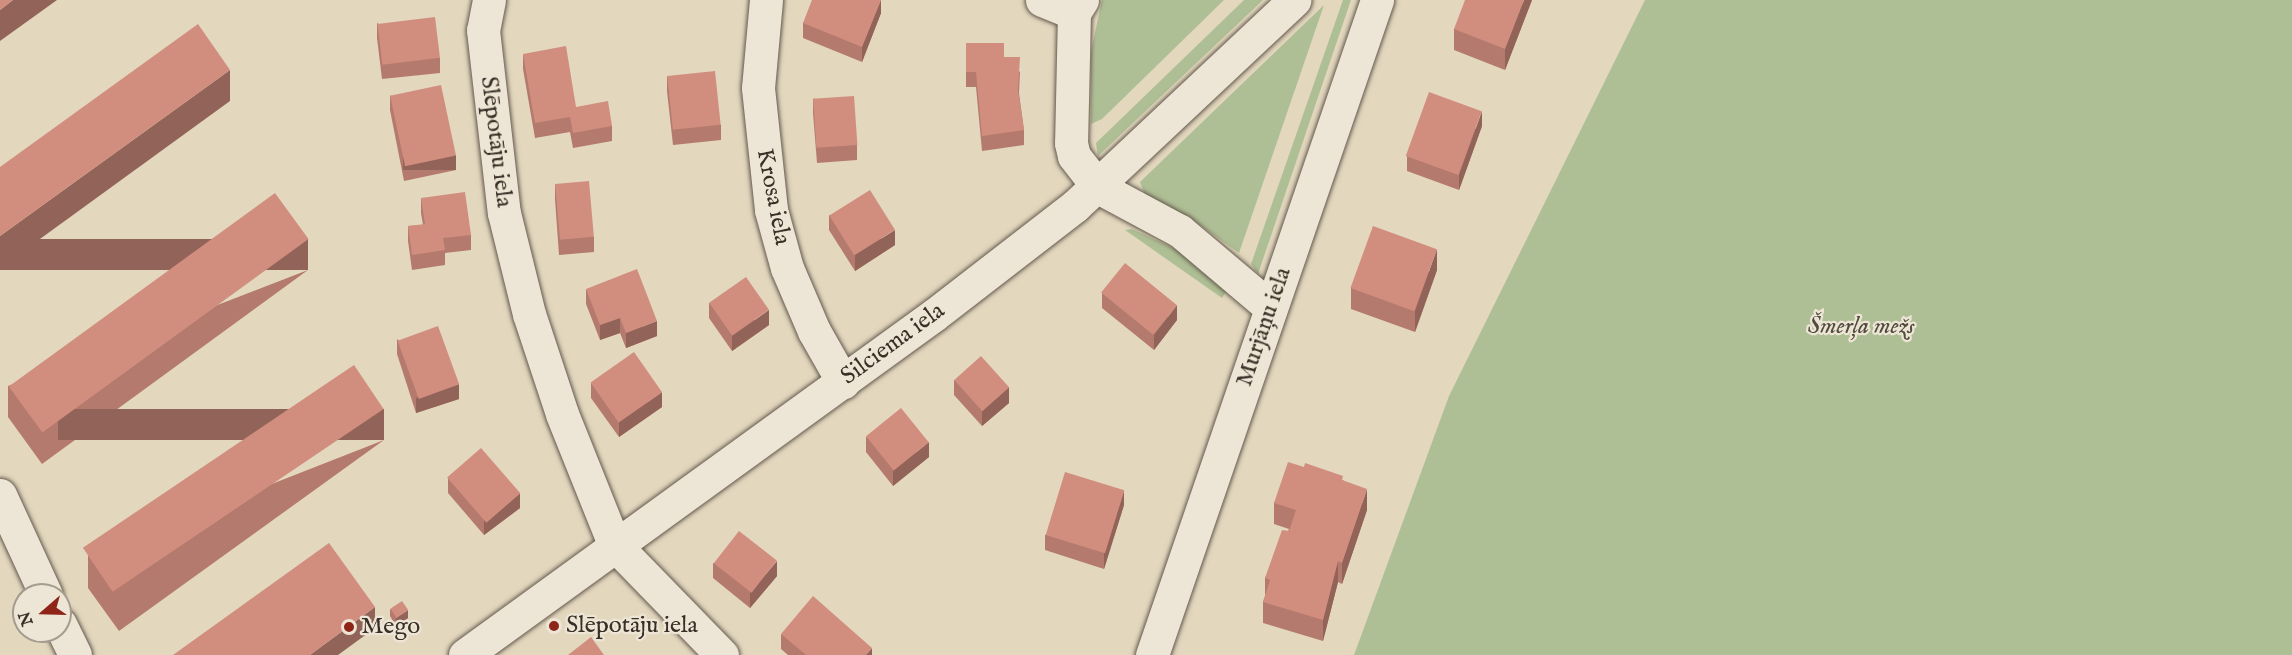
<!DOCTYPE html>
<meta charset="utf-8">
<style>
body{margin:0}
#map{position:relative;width:2292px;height:655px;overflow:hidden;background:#e3d7be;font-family:"IM FELL English",serif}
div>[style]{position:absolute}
.green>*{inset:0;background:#afbf95}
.roads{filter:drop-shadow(0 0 2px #64594d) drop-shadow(0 0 2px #64594d)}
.minor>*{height:33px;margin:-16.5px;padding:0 16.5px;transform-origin:16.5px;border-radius:16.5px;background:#ede5d5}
.tertiary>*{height:33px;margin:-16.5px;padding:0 16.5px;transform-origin:16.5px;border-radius:16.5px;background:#ede5d5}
.wall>*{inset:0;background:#b47a6d}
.shaded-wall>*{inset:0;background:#926359;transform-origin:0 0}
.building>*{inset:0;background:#d18e7f;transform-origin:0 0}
.dots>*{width:16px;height:16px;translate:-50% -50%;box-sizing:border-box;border:3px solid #ede5d5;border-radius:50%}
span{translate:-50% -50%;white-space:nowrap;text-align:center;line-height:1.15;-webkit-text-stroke:4.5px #ede5d5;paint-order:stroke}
.street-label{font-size:24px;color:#3a2f27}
.park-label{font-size:24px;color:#514c3d;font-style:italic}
.poi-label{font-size:24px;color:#3a2f27}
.left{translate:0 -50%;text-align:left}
.north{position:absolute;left:12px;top:583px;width:60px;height:60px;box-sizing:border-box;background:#ede5d5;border:2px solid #a59c8f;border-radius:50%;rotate:250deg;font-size:16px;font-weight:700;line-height:24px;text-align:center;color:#3a2f27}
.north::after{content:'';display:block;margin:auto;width:21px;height:27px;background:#8f2418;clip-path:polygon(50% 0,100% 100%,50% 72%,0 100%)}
</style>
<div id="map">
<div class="green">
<div style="clip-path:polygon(1102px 0,1224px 0,1102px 119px,1091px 124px,1091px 52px)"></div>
<div style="clip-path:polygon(1244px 0,1263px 0,1098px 156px,1096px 143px)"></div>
<div style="clip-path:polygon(1343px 0,1351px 0,1258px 274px,1251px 264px)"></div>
<div style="clip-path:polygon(1645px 0,2292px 0,2292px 655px,1354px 655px,1449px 396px)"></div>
<div style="clip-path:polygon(1324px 5px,1239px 253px,1186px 215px,1161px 207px,1145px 195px,1140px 182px)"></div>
<div style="clip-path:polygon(1132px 229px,1195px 258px,1227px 290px,1222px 298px,1125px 230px)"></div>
</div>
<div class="roads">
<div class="minor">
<div style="left:489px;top:0;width:31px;rotate:101deg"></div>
<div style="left:483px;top:30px;width:184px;rotate:83.5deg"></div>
<div style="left:504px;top:213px;width:104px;rotate:76.1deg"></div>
<div style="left:529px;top:314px;width:105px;rotate:71.7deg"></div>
<div style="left:562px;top:414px;width:140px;rotate:68.2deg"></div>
<div style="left:614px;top:544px;width:155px;rotate:45.8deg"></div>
<div style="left:766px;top:0;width:88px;rotate:95.2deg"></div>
<div style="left:758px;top:88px;width:123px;rotate:83.9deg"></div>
<div style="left:771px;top:210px;width:60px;rotate:74.6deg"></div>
<div style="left:787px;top:268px;width:69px;rotate:66.8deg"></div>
<div style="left:814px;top:331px;width:59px;rotate:60.4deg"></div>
<div style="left:1042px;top:0;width:35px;rotate:22deg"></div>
<div style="left:1082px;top:0;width:15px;rotate:122deg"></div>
<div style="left:1074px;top:13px;width:130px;rotate:91.3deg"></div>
<div style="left:1071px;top:143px;width:13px;rotate:77deg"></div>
<div style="left:1074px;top:156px;width:39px;rotate:52deg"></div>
<div style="left:0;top:495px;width:110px;rotate:65.3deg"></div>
<div style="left:60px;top:624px;width:34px;rotate:64deg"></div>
</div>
<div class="tertiary">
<div style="left:1098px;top:187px;width:93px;rotate:28.2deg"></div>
<div style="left:1180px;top:231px;width:119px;rotate:40.2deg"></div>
<div style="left:465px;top:655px;width:579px;rotate:-35.94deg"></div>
<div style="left:934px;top:315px;width:178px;rotate:-37.7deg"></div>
<div style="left:1075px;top:206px;width:301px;rotate:-43.2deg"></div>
<div style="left:1152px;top:655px;width:693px;rotate:-71.04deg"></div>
</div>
</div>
<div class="wall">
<div style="clip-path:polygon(881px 0,881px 13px,862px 62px,803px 38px,803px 23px)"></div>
<div style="clip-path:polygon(1532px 0,1505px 70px,1454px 50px,1454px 29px)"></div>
<div style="clip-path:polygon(377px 23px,440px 58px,440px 73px,382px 79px,377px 38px)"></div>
<div style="clip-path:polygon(966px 43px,1004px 57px,1020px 72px,1019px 93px,1024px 130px,1024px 145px,982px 151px,976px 87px,966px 87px)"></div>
<div style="clip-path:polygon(523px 54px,576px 107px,612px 126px,612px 141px,573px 148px,570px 132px,535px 138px,523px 69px)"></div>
<div style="clip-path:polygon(667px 76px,721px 125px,721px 140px,673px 145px,667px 91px)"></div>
<div style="clip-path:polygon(390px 95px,456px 170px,404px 181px,390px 110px)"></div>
<div style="clip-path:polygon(813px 98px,857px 145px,857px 160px,817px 163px,813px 113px)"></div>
<div style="clip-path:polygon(1482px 126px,1459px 190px,1407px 171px,1407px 156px)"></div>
<div style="clip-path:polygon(555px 184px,594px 237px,594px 252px,559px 255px,555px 199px)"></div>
<div style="clip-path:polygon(421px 198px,471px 235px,471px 250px,445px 253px,445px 265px,412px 270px,408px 241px,408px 226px,423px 225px,421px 213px)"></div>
<div style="clip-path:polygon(829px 215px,895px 245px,855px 271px,829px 230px)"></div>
<div style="clip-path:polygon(308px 270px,42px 464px,8px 417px,8px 386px)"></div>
<div style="clip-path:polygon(1437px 270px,1415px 332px,1351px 309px,1351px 288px)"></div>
<div style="clip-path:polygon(586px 289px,657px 336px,626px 348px,620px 333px,600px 340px,586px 304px)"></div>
<div style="clip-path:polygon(1102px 293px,1177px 320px,1154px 350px,1102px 308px)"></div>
<div style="clip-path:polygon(709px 303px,769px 325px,732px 351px,709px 318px)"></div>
<div style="clip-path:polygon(397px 339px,459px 399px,416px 413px,397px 354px)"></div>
<div style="clip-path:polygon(954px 380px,1009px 403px,982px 426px,954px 395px)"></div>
<div style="clip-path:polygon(591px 383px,662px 407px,619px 437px,591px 398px)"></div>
<div style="clip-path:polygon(866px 437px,929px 457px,893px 486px,866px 452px)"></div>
<div style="clip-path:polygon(384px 440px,119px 631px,88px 588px,88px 556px)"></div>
<div style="clip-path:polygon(448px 478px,520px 508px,484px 535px,448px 493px)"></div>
<div style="clip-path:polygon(1343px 480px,1367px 510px,1342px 584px,1338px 582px,1323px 641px,1263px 623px,1263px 602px,1265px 596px,1265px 578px,1289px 529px,1274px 524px,1274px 503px)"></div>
<div style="clip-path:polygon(1124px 505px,1104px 569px,1045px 550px,1045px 535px)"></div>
<div style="clip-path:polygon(713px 563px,777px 576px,750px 608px,713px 578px)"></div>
<div style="clip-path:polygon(390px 609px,408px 618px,396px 626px,390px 616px)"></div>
<div style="clip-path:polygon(781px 634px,872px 655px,788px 655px,781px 649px)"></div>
</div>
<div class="shaded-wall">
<div style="clip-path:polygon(13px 0,57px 0,0 41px,0 10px)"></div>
<div style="clip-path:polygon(881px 0,881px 13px,862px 62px,862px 47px)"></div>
<div style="clip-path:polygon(1524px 0,1532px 0,1505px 70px,1505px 49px)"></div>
<div style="clip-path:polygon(230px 70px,230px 101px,0 268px,0 236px)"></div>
<div style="clip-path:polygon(1482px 111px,1482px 126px,1459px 190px,1459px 175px)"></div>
<div style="left:456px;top:155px;width:15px;height:53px;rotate:90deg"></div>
<div style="clip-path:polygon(895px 230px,895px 245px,855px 271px,855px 255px)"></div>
<div style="left:308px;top:239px;width:31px;height:329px;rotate:90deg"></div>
<div style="clip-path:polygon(1437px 249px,1437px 270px,1415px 332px,1415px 311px)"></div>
<div style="clip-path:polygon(1177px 305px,1177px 320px,1154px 350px,1154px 335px)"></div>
<div style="clip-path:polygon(769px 310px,769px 325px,732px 351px,732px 336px)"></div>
<div style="clip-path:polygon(620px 318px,620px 333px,600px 340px,600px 325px)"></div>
<div style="clip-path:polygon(657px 321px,657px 336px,626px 348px,626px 333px)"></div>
<div style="clip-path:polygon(459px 384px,459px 399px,416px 413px,416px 398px)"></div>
<div style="clip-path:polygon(1009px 387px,1009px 403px,982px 426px,982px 411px)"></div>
<div style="clip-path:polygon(662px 392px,662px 407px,619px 437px,619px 422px)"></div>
<div style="left:384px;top:409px;width:31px;height:326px;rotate:90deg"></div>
<div style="clip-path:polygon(929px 442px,929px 457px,893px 486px,893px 471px)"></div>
<div style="clip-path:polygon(1367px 489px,1367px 510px,1342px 584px,1342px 563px)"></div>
<div style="clip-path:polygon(1124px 490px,1124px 505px,1104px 569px,1104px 554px)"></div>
<div style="clip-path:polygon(520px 493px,520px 508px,484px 535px,484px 520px)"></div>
<div style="clip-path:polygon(777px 561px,777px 576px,750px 608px,750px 593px)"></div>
<div style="clip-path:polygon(1338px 561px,1338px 582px,1323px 641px,1323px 620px)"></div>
<div style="clip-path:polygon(375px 607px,375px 628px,338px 655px,310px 655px)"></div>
<div style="clip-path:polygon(408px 610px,408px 618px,396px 626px,396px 618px)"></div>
<div style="clip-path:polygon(872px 648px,872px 655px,866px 655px)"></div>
</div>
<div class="building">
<div style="clip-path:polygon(0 0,13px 0,0 10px)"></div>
<div style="clip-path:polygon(812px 0,881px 0,862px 47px,803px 23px)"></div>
<div style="clip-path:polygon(1465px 0,1524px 0,1505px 49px,1454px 29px)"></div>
<div style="left:435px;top:17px;width:41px;height:58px;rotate:83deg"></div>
<div style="clip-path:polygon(198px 24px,230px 70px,0 236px,0 167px)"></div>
<div style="clip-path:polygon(966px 43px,1004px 43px,1004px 57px,1020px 57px,1018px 90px,1024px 130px,982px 136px,976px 72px,966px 72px)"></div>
<div style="clip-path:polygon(566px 46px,576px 107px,608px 101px,612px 126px,573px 133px,570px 117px,535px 123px,523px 54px)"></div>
<div style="left:715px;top:71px;width:54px;height:48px;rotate:84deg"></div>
<div style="left:441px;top:85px;width:72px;height:52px;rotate:78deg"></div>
<div style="left:1429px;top:92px;width:56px;height:68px;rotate:20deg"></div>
<div style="left:854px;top:96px;width:49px;height:41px;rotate:86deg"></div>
<div style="left:589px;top:181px;width:56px;height:34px;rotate:85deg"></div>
<div style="left:870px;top:190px;width:47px;height:48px;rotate:58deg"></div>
<div style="clip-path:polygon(465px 192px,471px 235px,443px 238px,445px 250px,412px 255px,408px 226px,425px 224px,421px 198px)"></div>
<div style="left:275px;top:193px;width:57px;height:329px;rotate:54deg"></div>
<div style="left:1373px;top:226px;width:68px;height:66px;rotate:20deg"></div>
<div style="left:1125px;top:263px;width:67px;height:38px;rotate:39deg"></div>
<div style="clip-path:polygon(637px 269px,657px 321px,626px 333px,620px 318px,600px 325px,586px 289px)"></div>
<div style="left:746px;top:277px;width:40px;height:45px;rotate:55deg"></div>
<div style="left:438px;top:326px;width:62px;height:43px;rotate:70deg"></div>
<div style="left:634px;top:352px;width:49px;height:53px;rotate:55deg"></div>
<div style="left:981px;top:356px;width:42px;height:36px;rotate:48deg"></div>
<div style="left:354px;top:365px;width:53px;height:327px;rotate:56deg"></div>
<div style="left:901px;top:408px;width:44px;height:45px;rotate:51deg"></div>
<div style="left:481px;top:448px;width:60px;height:45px;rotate:49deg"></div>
<div style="clip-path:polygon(1288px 462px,1304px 467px,1305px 463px,1343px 476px,1342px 480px,1367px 489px,1342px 563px,1338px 561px,1323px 620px,1263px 602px,1270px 580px,1265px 578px,1282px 530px,1289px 531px,1296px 510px,1274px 503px)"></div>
<div style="left:1065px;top:472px;width:62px;height:66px;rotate:17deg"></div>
<div style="left:739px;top:531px;width:48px;height:41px;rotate:38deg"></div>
<div style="clip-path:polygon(329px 543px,375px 607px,310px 655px,173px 655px)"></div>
<div style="clip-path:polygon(813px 596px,872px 648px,866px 655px,806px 655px,781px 634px)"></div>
<div style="left:402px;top:601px;width:11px;height:14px;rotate:56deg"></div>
<div style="clip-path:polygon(591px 637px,604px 655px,568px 655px)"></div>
</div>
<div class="dots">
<div style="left:554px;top:626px;background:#8f2418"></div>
<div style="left:349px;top:627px;background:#8f2418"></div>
</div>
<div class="street-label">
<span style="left:496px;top:142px;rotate:83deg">Slēpotāju iela</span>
<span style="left:773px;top:197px;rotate:79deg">Krosa iela</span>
<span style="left:1264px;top:327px;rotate:-71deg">Murjāņu iela</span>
<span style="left:893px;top:344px;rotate:-36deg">Silciema iela</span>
</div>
<div class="park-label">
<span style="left:1861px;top:327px">Šmerļa mežs</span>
</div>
<div class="poi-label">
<span class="left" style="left:566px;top:626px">Slēpotāju iela</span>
<span class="left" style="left:361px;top:627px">Mego</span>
</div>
<div class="north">N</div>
</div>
